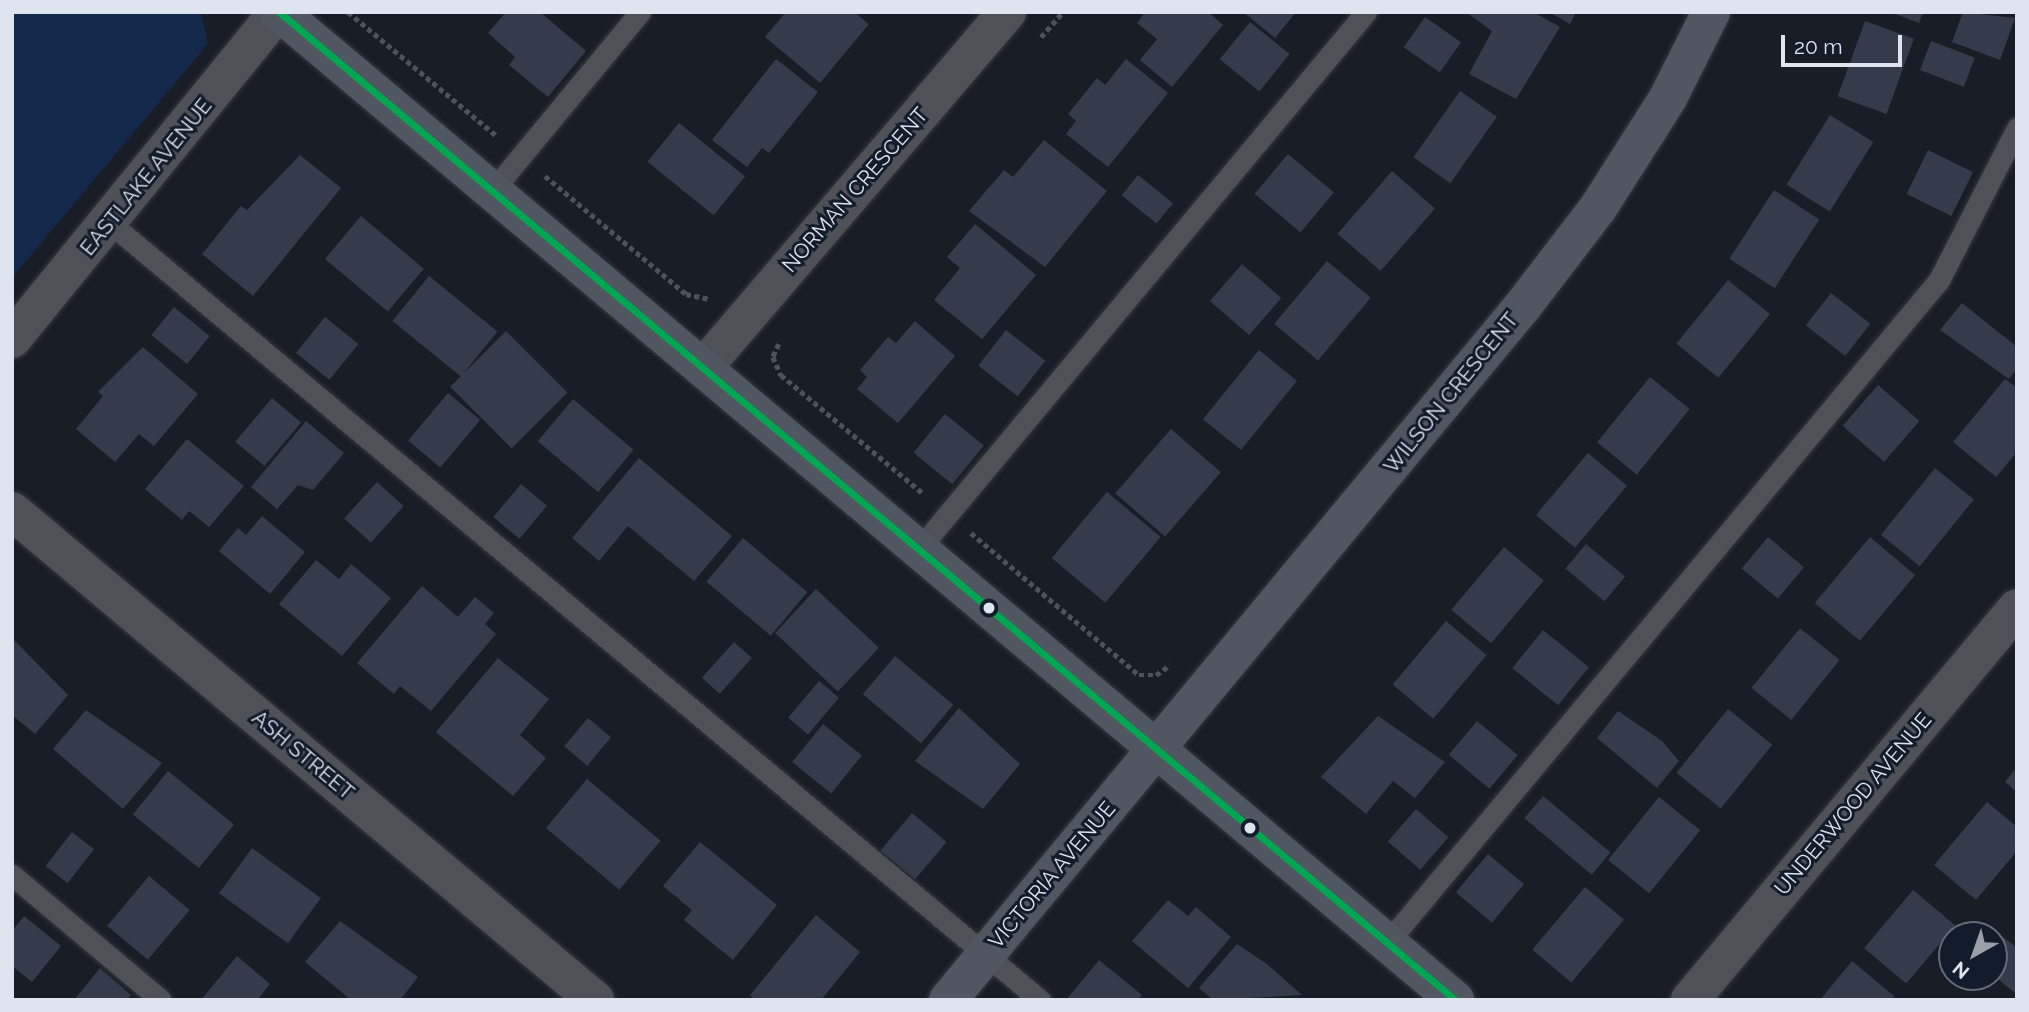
<!DOCTYPE html>
<style>
body{margin:0}
#map{position:relative;width:2029px;height:1012px;overflow:hidden;background:#191d25;font-family:Raleway,sans-serif}
div>[style]{position:absolute}
.green>*{inset:0;background:#14284c}
.building>*{inset:0;background:#343c4b;transform-origin:0 0}
.path>*{height:4.5px;margin-top:-2.25px;transform-origin:0;background:repeating-linear-gradient(90deg,#4f5359 0 5px,transparent 0 8.5px)}
.roads{filter:drop-shadow(0 0 2px #35383f) drop-shadow(0 0 2px #35383f)}
.lane>*{height:21px;margin:-10.5px;padding:0 10.5px;transform-origin:10.5px;border-radius:10.5px;background:#4e5258}
.street>*{height:38px;margin:-19px;padding:0 19px;transform-origin:19px;border-radius:19px;background:#4e5258}
.secondary>*{height:38px;margin:-19px;padding:0 19px;transform-origin:19px;border-radius:19px;background:#515760}
.bus-1>*{height:7px;margin:-3.5px;padding:0 3.5px;transform-origin:3.5px;border-radius:3.5px;background:#00a651}
.dots>*{width:19px;height:19px;translate:-50% -50%;box-sizing:border-box;border:4px solid #131c2b;border-radius:50%}
span{translate:-50% -50%;white-space:nowrap;text-align:center;line-height:1.15;-webkit-text-stroke:6px #131c2b;paint-order:stroke}
.street-label{font-size:21px;color:#dfe5ef}
.frame{position:absolute;inset:0;border:14px solid #dfe5ef;pointer-events:none}
.north{position:absolute;left:1938px;top:921px;width:70px;height:70px;box-sizing:border-box;background:#131c2b;border:2px solid #656c79;border-radius:50%;rotate:220deg;font-size:19px;font-weight:700;line-height:28px;text-align:center;color:#dfe5ef}
.north::after{content:'';display:block;margin:auto;width:24px;height:32px;background:#9a9fa8;clip-path:polygon(50% 0,100% 100%,50% 72%,0 100%)}
.scale{position:absolute;left:1781px;top:35px;width:121px;height:32px;box-sizing:border-box;border:4px solid #dfe5ef;border-top:0;padding-left:9px;font-size:21px;line-height:24px;white-space:nowrap;color:#dfe5ef;-webkit-text-stroke:5px #131c2b;paint-order:stroke}
</style>
<div id="map">
<div class="green">
<div style="clip-path:polygon(12px 12px,201px 12px,208px 44px,12px 278px)"></div>
</div>
<div class="building">
<div style="clip-path:polygon(506px 12px,540px 12px,586px 51px,548px 97px,509px 65px,515px 57px,488px 33px)"></div>
<div style="clip-path:polygon(786px 12px,854px 12px,869px 24px,820px 83px,765px 37px)"></div>
<div style="clip-path:polygon(1145px 12px,1208px 12px,1223px 25px,1172px 87px,1140px 60px,1157px 39px,1137px 23px)"></div>
<div style="clip-path:polygon(1243px 12px,1296px 12px,1275px 38px)"></div>
<div style="clip-path:polygon(1466px 12px,1533px 12px,1560px 27px,1516px 99px,1469px 74px,1492px 31px)"></div>
<div style="clip-path:polygon(1549px 12px,1576px 12px,1570px 24px)"></div>
<div style="clip-path:polygon(1890px 12px,1923px 12px,1919px 23px)"></div>
<div style="clip-path:polygon(1963px 12px,2015px 18px,2000px 60px,1952px 42px)"></div>
<div style="left:1425px;top:17px;width:44px;height:37px;rotate:35deg"></div>
<div style="left:1865px;top:21px;width:52px;height:80px;rotate:20deg"></div>
<div style="left:1250px;top:22px;width:51px;height:48px;rotate:39deg"></div>
<div style="left:1931px;top:41px;width:47px;height:31px;rotate:21deg"></div>
<div style="clip-path:polygon(776px 59px,818px 92px,769px 153px,762px 148px,747px 167px,712px 140px)"></div>
<div style="clip-path:polygon(1126px 59px,1168px 93px,1108px 167px,1066px 134px,1076px 121px,1068px 114px,1097px 78px,1105px 85px)"></div>
<div style="left:1460px;top:91px;width:45px;height:81px;rotate:35deg"></div>
<div style="left:1830px;top:115px;width:51px;height:82px;rotate:32deg"></div>
<div style="left:679px;top:123px;width:85px;height:50px;rotate:39deg"></div>
<div style="clip-path:polygon(1044px 140px,1107px 191px,1045px 267px,969px 211px,1004px 170px,1013px 177px)"></div>
<div style="left:1928px;top:150px;width:50px;height:49px;rotate:26deg"></div>
<div style="left:1288px;top:154px;width:60px;height:52px;rotate:40deg"></div>
<div style="clip-path:polygon(300px 155px,341px 188px,253px 296px,202px 254px,241px 206px,247px 210px)"></div>
<div style="left:1392px;top:171px;width:57px;height:83px;rotate:41deg"></div>
<div style="left:1138px;top:175px;width:45px;height:26px;rotate:39deg"></div>
<div style="left:1774px;top:190px;width:54px;height:82px;rotate:33deg"></div>
<div style="left:361px;top:216px;width:82px;height:56px;rotate:40deg"></div>
<div style="clip-path:polygon(975px 224px,1036px 275px,982px 339px,934px 300px,960px 268px,947px 257px)"></div>
<div style="left:1327px;top:261px;width:57px;height:82px;rotate:40deg"></div>
<div style="left:1242px;top:264px;width:52px;height:49px;rotate:41deg"></div>
<div style="left:429px;top:276px;width:88px;height:58px;rotate:39deg"></div>
<div style="left:1728px;top:280px;width:54px;height:82px;rotate:39deg"></div>
<div style="left:1831px;top:293px;width:50px;height:41px;rotate:38deg"></div>
<div style="clip-path:polygon(1962px 303px,2017px 347px,2017px 369px,2009px 379px,1940px 330px)"></div>
<div style="left:174px;top:307px;width:46px;height:36px;rotate:39deg"></div>
<div style="left:325px;top:317px;width:43px;height:46px;rotate:39deg"></div>
<div style="clip-path:polygon(915px 321px,955px 356px,898px 423px,857px 389px,867px 377px,860px 370px,888px 337px,896px 343px)"></div>
<div style="left:1006px;top:330px;width:50px;height:45px;rotate:38deg"></div>
<div style="left:506px;top:331px;width:87px;height:79px;rotate:45deg"></div>
<div style="clip-path:polygon(143px 347px,198px 394px,154px 446px,139px 434px,115px 462px,76px 429px,103px 396px,98px 392px)"></div>
<div style="left:1259px;top:350px;width:49px;height:89px;rotate:39deg"></div>
<div style="left:1650px;top:377px;width:51px;height:84px;rotate:39deg"></div>
<div style="clip-path:polygon(2005px 379px,2017px 388px,2017px 452px,1996px 477px,1953px 442px)"></div>
<div style="left:1878px;top:385px;width:55px;height:54px;rotate:41deg"></div>
<div style="left:448px;top:393px;width:42px;height:62px;rotate:40deg"></div>
<div style="left:272px;top:398px;width:38px;height:57px;rotate:40deg"></div>
<div style="left:573px;top:399px;width:79px;height:55px;rotate:40deg"></div>
<div style="left:945px;top:414px;width:50px;height:50px;rotate:39deg"></div>
<div style="clip-path:polygon(306px 421px,344px 453px,313px 490px,298px 485px,277px 509px,251px 487px)"></div>
<div style="left:1171px;top:429px;width:66px;height:85px;rotate:41deg"></div>
<div style="clip-path:polygon(187px 439px,244px 486px,209px 527px,189px 511px,182px 520px,145px 489px)"></div>
<div style="left:1588px;top:453px;width:51px;height:81px;rotate:40deg"></div>
<div style="clip-path:polygon(639px 458px,732px 536px,694px 581px,628px 526px,599px 561px,572px 538px)"></div>
<div style="left:1935px;top:468px;width:50px;height:86px;rotate:39deg"></div>
<div style="left:377px;top:482px;width:36px;height:49px;rotate:42deg"></div>
<div style="left:521px;top:484px;width:34px;height:43px;rotate:40deg"></div>
<div style="left:1107px;top:492px;width:70px;height:86px;rotate:40deg"></div>
<div style="clip-path:polygon(262px 516px,305px 552px,270px 594px,219px 551px,238px 528px,246px 535px)"></div>
<div style="left:1768px;top:537px;width:47px;height:41px;rotate:40deg"></div>
<div style="left:1870px;top:537px;width:59px;height:86px;rotate:40deg"></div>
<div style="left:743px;top:538px;width:84px;height:57px;rotate:40deg"></div>
<div style="left:1586px;top:544px;width:51px;height:32px;rotate:40deg"></div>
<div style="left:1504px;top:547px;width:52px;height:82px;rotate:40deg"></div>
<div style="clip-path:polygon(316px 560px,339px 579px,351px 564px,391px 598px,342px 656px,279px 604px)"></div>
<div style="clip-path:polygon(422px 586px,458px 617px,475px 597px,494px 613px,485px 624px,496px 634px,431px 711px,400px 686px,394px 694px,357px 663px)"></div>
<div style="left:816px;top:589px;width:86px;height:60px;rotate:43deg"></div>
<div style="left:1446px;top:621px;width:53px;height:83px;rotate:40deg"></div>
<div style="left:1800px;top:628px;width:51px;height:77px;rotate:39deg"></div>
<div style="left:1543px;top:630px;width:59px;height:49px;rotate:39deg"></div>
<div style="clip-path:polygon(12px 638px,68px 695px,35px 734px,12px 715px)"></div>
<div style="left:734px;top:642px;width:24px;height:48px;rotate:42deg"></div>
<div style="left:895px;top:656px;width:76px;height:50px;rotate:40deg"></div>
<div style="clip-path:polygon(498px 658px,549px 699px,520px 735px,546px 758px,513px 796px,436px 732px)"></div>
<div style="left:819px;top:681px;width:26px;height:48px;rotate:40deg"></div>
<div style="clip-path:polygon(959px 708px,1020px 764px,983px 809px,915px 761px)"></div>
<div style="left:1728px;top:709px;width:57px;height:82px;rotate:39deg"></div>
<div style="clip-path:polygon(86px 710px,162px 763px,123px 809px,53px 749px)"></div>
<div style="clip-path:polygon(1618px 711px,1662px 741px,1679px 761px,1657px 788px,1597px 738px)"></div>
<div style="clip-path:polygon(1378px 716px,1445px 762px,1415px 798px,1393px 781px,1366px 814px,1321px 777px)"></div>
<div style="left:588px;top:718px;width:30px;height:37px;rotate:40deg"></div>
<div style="left:1477px;top:721px;width:53px;height:44px;rotate:40deg"></div>
<div style="left:823px;top:724px;width:50px;height:49px;rotate:39deg"></div>
<div style="clip-path:polygon(2017px 767px,2017px 792px,2005px 782px)"></div>
<div style="left:168px;top:771px;width:85px;height:56px;rotate:39deg"></div>
<div style="left:587px;top:779px;width:96px;height:64px;rotate:40deg"></div>
<div style="left:1543px;top:796px;width:88px;height:29px;rotate:40deg"></div>
<div style="left:1659px;top:797px;width:53px;height:81px;rotate:39deg"></div>
<div style="clip-path:polygon(1987px 802px,2017px 827px,2017px 851px,1976px 900px,1934px 865px)"></div>
<div style="left:1416px;top:809px;width:43px;height:43px;rotate:41deg"></div>
<div style="left:912px;top:813px;width:45px;height:49px;rotate:40deg"></div>
<div style="left:72px;top:832px;width:28px;height:43px;rotate:38deg"></div>
<div style="clip-path:polygon(700px 842px,777px 905px,733px 960px,684px 920px,692px 910px,663px 886px)"></div>
<div style="left:252px;top:848px;width:85px;height:56px;rotate:36deg"></div>
<div style="left:1488px;top:854px;width:47px;height:50px;rotate:40deg"></div>
<div style="left:149px;top:876px;width:53px;height:65px;rotate:40deg"></div>
<div style="left:1585px;top:887px;width:51px;height:82px;rotate:40deg"></div>
<div style="left:1913px;top:890px;width:55px;height:76px;rotate:40deg"></div>
<div style="clip-path:polygon(1168px 900px,1188px 916px,1196px 907px,1231px 937px,1188px 988px,1132px 941px)"></div>
<div style="clip-path:polygon(816px 915px,860px 952px,821px 1000px,755px 1000px,750px 995px)"></div>
<div style="clip-path:polygon(24px 916px,61px 946px,32px 982px,12px 966px,12px 931px)"></div>
<div style="clip-path:polygon(340px 921px,418px 977px,400px 1000px,351px 1000px,305px 962px)"></div>
<div style="clip-path:polygon(1985px 923px,2017px 948px,2015px 993px,1994px 976px,1994px 935px,1975px 935px)"></div>
<div style="clip-path:polygon(1237px 944px,1267px 964px,1302px 995px,1213px 1000px,1199px 988px)"></div>
<div style="clip-path:polygon(237px 956px,270px 984px,257px 1000px,201px 1000px)"></div>
<div style="clip-path:polygon(1099px 960px,1142px 995px,1138px 1000px,1066px 1000px)"></div>
<div style="clip-path:polygon(1852px 961px,1894px 996px,1891px 1000px,1820px 1000px)"></div>
<div style="clip-path:polygon(100px 968px,131px 995px,127px 1000px,74px 1000px)"></div>
</div>
<div class="path">
<div style="left:348px;top:12px;width:195px;rotate:39.8deg"></div>
<div style="left:1041px;top:37px;width:33px;rotate:-49deg"></div>
<div style="left:545px;top:176px;width:184px;rotate:39.9deg"></div>
<div style="left:686px;top:294px;width:25px;rotate:12deg"></div>
<div style="left:779px;top:344px;width:14px;rotate:115deg"></div>
<div style="left:773px;top:357px;width:20px;rotate:66deg"></div>
<div style="left:781px;top:375px;width:186px;rotate:39.8deg"></div>
<div style="left:971px;top:533px;width:220px;rotate:40.2deg"></div>
<div style="left:1139px;top:675px;width:17px"></div>
<div style="left:1156px;top:675px;width:17px;rotate:-36deg"></div>
</div>
<div class="roads">
<div class="lane">
<div style="left:492px;top:191px;width:232px;rotate:-50.4deg"></div>
<div style="left:110px;top:223px;width:1212px;rotate:39.88deg"></div>
<div style="left:918px;top:550px;width:700px;rotate:-50.22deg"></div>
<div style="left:12px;top:875px;width:194px;rotate:40deg"></div>
<div style="left:1387px;top:943px;width:863px;rotate:-50.22deg"></div>
<div style="left:1939px;top:280px;width:171px;rotate:-62.8deg"></div>
</div>
<div class="street">
<div style="left:12px;top:339px;width:422px;rotate:-50.9deg"></div>
<div style="left:703px;top:368px;width:468px;rotate:-49.5deg"></div>
<div style="left:12px;top:511px;width:761px;rotate:39.99deg"></div>
<div style="left:1690px;top:1000px;width:510px;rotate:-50.17deg"></div>
</div>
<div class="secondary">
<div style="left:279px;top:12px;width:1536px;rotate:40.03deg"></div>
<div style="left:948px;top:1000px;width:900px;rotate:-50.37deg"></div>
<div style="left:1522px;top:307px;width:125px;rotate:-52.5deg"></div>
<div style="left:1598px;top:208px;width:130px;rotate:-57.5deg"></div>
<div style="left:1668px;top:98px;width:96px;rotate:-63.4deg"></div>
</div>
</div>
<div class="bus-1">
<div style="left:279px;top:12px;width:1536px;rotate:40.03deg"></div>
</div>
<div class="dots">
<div style="left:989px;top:608px;background:#dfe5ef"></div>
<div style="left:1250px;top:828px;background:#dfe5ef"></div>
</div>
<div class="street-label">
<span style="left:146px;top:177px;rotate:-51deg">EASTLAKE AVENUE</span>
<span style="left:855px;top:190px;rotate:-49deg">NORMAN CRESCENT</span>
<span style="left:1451px;top:393px;rotate:-51deg">WILSON CRESCENT</span>
<span style="left:303px;top:755px;rotate:40deg">ASH STREET</span>
<span style="left:1853px;top:804px;rotate:-50deg">UNDERWOOD AVENUE</span>
<span style="left:1052px;top:875px;rotate:-50deg">VICTORIA AVENUE</span>
</div>
<div class="frame"></div>
<div class="north">N</div>
<div class="scale">20 m</div>
</div>
